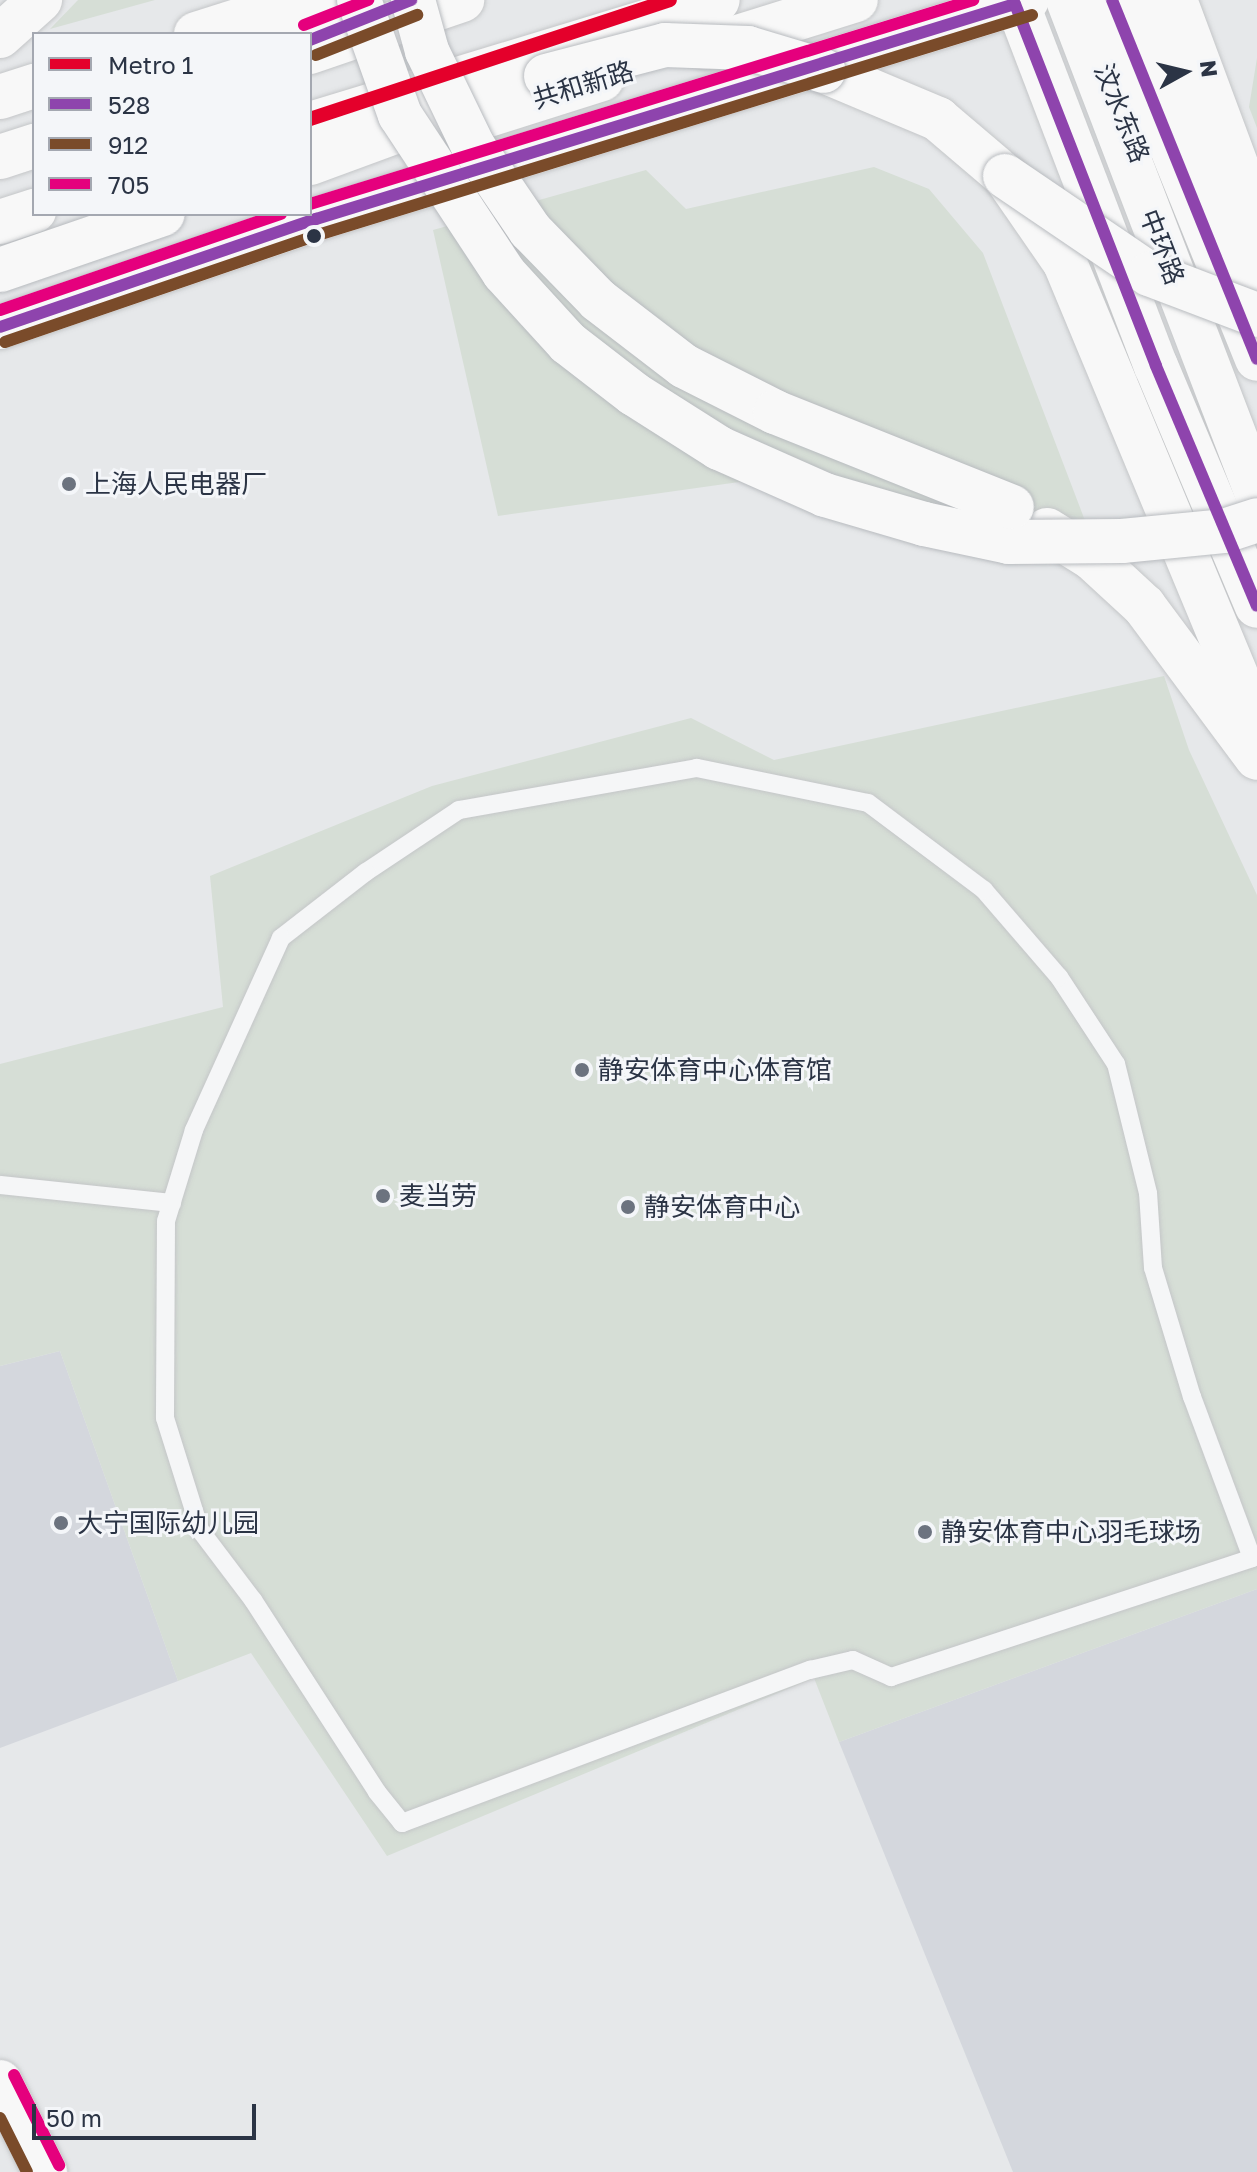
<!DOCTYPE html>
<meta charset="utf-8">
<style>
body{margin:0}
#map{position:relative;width:1257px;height:2172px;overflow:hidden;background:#e6e8ea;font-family:"Golos Text","Noto Sans SC",sans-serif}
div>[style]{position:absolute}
.built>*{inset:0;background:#d4d7dd}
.green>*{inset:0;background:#d6ded6}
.roads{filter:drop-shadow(0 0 2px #c4c6c8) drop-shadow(0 0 2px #c4c6c8)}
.lane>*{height:18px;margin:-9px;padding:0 9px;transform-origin:9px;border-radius:9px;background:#f5f6f7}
.secondary>*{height:44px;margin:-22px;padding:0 22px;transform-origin:22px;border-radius:22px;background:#f8f8f8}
.primary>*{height:44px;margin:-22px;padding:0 22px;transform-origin:22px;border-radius:22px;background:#f8f8f8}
.highway>*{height:44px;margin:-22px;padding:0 22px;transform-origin:22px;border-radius:22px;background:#f8f8f8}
.bridges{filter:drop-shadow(0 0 2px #b8bbbf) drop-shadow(0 0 2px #b8bbbf)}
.highway-bridge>*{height:44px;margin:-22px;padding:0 22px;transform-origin:22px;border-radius:22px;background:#f8f8f8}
.bus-1>*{height:12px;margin:-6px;padding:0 6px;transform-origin:6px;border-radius:6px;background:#8e44ad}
.bus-2>*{height:12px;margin:-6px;padding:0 6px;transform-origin:6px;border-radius:6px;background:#7a4b2a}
.bus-3>*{height:12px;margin:-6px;padding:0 6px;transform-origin:6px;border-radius:6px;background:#e5007d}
.metro-1>*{height:14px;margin:-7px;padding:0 7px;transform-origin:7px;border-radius:7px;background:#e4002b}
.dots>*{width:22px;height:22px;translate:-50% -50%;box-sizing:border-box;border:4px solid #f4f6f9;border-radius:50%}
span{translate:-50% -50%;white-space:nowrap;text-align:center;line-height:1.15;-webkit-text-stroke:6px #f4f6f9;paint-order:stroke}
.street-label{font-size:26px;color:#2b3445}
.poi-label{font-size:26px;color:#2b3445}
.left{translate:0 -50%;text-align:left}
.legend{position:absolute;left:32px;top:32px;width:280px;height:184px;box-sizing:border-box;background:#f4f6f9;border:2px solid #a4a8b1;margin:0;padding:10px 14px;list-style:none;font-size:24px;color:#2b3445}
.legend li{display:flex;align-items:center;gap:16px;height:40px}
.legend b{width:40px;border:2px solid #a4a8b1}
.north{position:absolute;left:1145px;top:32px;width:80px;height:80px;-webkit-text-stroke:6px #f4f6f9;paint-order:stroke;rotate:82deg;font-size:22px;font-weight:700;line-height:32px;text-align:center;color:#2b3445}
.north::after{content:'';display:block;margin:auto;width:28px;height:36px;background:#2b3445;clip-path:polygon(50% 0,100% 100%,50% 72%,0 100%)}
.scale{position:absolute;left:32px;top:2104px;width:224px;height:36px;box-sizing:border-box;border:4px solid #2b3445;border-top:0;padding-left:10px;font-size:24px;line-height:28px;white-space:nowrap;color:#2b3445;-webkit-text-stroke:6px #f4f6f9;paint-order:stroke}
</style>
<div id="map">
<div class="built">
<div style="clip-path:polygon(60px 1351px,178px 1681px,0 1748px,0 1366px)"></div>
<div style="clip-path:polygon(1257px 1589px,1257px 2172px,1013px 2172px,839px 1742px)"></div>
</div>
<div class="green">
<div style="clip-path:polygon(78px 0,155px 0,50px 29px)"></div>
<div style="clip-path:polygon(1257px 58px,1257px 128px,1249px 107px)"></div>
<div style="clip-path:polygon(874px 167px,929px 189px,983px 253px,1092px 539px,795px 474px,498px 516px,433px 230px,646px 170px,686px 209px)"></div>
<div style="clip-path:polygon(1164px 676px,1189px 750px,1257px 895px,1257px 1589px,839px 1742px,814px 1678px,387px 1856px,251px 1653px,178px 1681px,60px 1351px,0 1366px,0 1064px,223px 1007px,210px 876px,432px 786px,691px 718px,774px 760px)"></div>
</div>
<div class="roads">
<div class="lane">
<div style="left:0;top:1185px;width:173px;rotate:6deg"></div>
<div style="left:1252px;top:1558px;width:172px;rotate:-110.4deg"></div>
<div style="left:1192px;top:1397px;width:135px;rotate:-106.8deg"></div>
<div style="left:1153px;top:1268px;width:75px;rotate:-93.8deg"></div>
<div style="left:1148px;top:1193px;width:133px;rotate:-103.9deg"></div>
<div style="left:1116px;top:1064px;width:104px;rotate:-123.2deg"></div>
<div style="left:1059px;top:977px;width:115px;rotate:-130.8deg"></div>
<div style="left:984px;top:890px;width:145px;rotate:-143.1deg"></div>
<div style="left:868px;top:803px;width:175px;rotate:-168.4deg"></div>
<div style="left:697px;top:768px;width:242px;rotate:170deg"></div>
<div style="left:459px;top:810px;width:112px;rotate:146.3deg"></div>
<div style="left:366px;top:872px;width:108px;rotate:142.2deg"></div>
<div style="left:281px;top:938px;width:211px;rotate:114.4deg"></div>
<div style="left:194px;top:1130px;width:95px;rotate:107.1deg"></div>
<div style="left:166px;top:1221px;width:197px;rotate:90.3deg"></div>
<div style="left:165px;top:1418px;width:117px;rotate:72.6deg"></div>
<div style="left:200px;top:1530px;width:88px;rotate:52.9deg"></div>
<div style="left:253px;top:1600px;width:229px;rotate:57.1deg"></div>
<div style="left:377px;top:1792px;width:40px;rotate:51deg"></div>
<div style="left:402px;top:1823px;width:436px;rotate:-20.6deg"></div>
<div style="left:810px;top:1670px;width:44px;rotate:-13.1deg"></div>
<div style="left:853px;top:1660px;width:42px;rotate:24.1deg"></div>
<div style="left:891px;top:1677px;width:380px;rotate:-18.2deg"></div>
<div style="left:1252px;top:1558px;width:5px;rotate:-22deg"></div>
</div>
<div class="secondary">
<div style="left:0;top:2082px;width:101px;rotate:63.4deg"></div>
</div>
<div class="primary">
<div style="left:1016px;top:0;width:392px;rotate:69.1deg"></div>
<div style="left:1156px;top:366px;width:260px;rotate:67.2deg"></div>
<div style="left:1112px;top:0;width:387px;rotate:68deg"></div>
<div style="left:1175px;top:0;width:218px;rotate:69.6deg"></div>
<div style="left:196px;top:34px;width:112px;rotate:-17.6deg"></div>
<div style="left:706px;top:47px;width:157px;rotate:-17.4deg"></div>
<div style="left:0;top:97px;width:36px;rotate:-18deg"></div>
<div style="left:454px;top:126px;width:155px;rotate:-17.6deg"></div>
<div style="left:0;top:327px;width:334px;rotate:-18.9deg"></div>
<div style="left:316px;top:219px;width:744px;rotate:-17.12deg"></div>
</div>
<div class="highway">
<div style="left:1068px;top:0;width:529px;rotate:69.06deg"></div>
<div style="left:1150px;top:0;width:300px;rotate:69.1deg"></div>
<div style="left:276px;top:34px;width:72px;rotate:-18.7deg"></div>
<div style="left:0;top:36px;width:54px;rotate:-42deg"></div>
<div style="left:310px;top:52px;width:161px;rotate:-18.9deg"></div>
<div style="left:824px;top:71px;width:124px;rotate:22.8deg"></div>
<div style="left:938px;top:119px;width:88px;rotate:40.4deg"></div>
<div style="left:1005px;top:176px;width:106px;rotate:55.4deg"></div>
<div style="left:1065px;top:263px;width:500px;rotate:67.43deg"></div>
<div style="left:310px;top:124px;width:426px;rotate:-16.9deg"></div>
<div style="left:0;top:157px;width:36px;rotate:-18deg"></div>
<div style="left:310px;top:163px;width:194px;rotate:-20.2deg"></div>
<div style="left:0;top:222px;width:36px;rotate:-18deg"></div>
<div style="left:1047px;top:530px;width:53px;rotate:31.9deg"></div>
<div style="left:1092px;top:558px;width:71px;rotate:42.7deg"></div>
<div style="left:1144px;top:606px;width:189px;rotate:53.4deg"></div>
</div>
</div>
<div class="bridges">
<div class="highway-bridge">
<div style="left:359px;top:0;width:122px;rotate:70.4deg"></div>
<div style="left:400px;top:115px;width:189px;rotate:56.6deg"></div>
<div style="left:504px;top:273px;width:95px;rotate:47.6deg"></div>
<div style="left:568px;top:343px;width:83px;rotate:37.7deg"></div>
<div style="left:634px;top:394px;width:101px;rotate:32.4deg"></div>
<div style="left:719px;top:448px;width:116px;rotate:23.9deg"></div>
<div style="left:825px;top:495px;width:103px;rotate:16.3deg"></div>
<div style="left:924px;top:524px;width:87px;rotate:12deg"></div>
<div style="left:1009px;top:542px;width:113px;rotate:-0.5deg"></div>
<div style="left:1122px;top:541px;width:102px;rotate:-5.6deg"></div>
<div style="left:1224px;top:531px;width:35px;rotate:-18deg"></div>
<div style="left:413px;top:0;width:53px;rotate:74.6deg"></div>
<div style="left:427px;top:51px;width:106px;rotate:64.2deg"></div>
<div style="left:473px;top:146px;width:102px;rotate:55.8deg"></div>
<div style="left:530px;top:230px;width:98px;rotate:45.8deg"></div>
<div style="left:598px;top:300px;width:108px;rotate:37.5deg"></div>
<div style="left:684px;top:366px;width:102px;rotate:26.8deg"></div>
<div style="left:775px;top:412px;width:255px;rotate:21.8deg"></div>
<div style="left:546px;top:76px;width:123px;rotate:-14.6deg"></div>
<div style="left:665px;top:45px;width:83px;rotate:2.1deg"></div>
<div style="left:748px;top:48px;width:79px;rotate:16.8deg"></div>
<div style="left:1005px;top:176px;width:174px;rotate:34.2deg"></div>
<div style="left:1149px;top:274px;width:116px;rotate:20.8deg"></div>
<div style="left:0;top:270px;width:172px;rotate:-19deg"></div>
</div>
</div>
<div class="bus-1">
<div style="left:1112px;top:0;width:387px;rotate:68deg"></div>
<div style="left:310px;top:40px;width:109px;rotate:-21.6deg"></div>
<div style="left:0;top:327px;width:334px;rotate:-18.9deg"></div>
<div style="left:316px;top:219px;width:731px;rotate:-17.1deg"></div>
<div style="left:1015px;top:4px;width:388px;rotate:68.7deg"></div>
<div style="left:1156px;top:366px;width:260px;rotate:67.2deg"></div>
</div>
<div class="bus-2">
<div style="left:316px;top:55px;width:109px;rotate:-21.6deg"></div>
<div style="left:5px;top:342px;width:334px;rotate:-18.9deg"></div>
<div style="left:321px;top:234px;width:744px;rotate:-17.12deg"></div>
<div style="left:0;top:2118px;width:60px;rotate:63.4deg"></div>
</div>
<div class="bus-3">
<div style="left:304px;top:25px;width:69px;rotate:-21.3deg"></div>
<div style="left:310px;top:204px;width:694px;rotate:-17.1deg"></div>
<div style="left:0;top:310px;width:297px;rotate:-18.9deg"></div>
<div style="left:14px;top:2075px;width:101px;rotate:63.4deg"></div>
</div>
<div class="metro-1">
<div style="left:310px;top:119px;width:379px;rotate:-18.3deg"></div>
</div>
<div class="dots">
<div style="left:314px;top:236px;background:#2b3445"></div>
<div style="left:69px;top:484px;background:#6c737f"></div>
<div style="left:582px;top:1070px;background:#6c737f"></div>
<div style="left:383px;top:1196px;background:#6c737f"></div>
<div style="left:628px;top:1207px;background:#6c737f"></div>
<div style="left:61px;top:1523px;background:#6c737f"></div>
<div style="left:925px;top:1532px;background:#6c737f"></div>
</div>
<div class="street-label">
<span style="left:583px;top:85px;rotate:-17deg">共和新路</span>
<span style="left:1122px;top:113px;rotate:68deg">汶水东路</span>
<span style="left:1162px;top:247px;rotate:69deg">中环路</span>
</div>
<div class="poi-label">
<span class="left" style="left:85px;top:484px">上海人民电器厂</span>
<span class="left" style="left:598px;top:1070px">静安体育中心体育馆</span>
<span class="left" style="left:399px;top:1196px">麦当劳</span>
<span class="left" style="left:644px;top:1207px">静安体育中心</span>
<span class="left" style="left:77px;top:1523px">大宁国际幼儿园</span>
<span class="left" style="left:941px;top:1532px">静安体育中心羽毛球场</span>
</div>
<ul class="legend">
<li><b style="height:10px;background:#e4002b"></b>Metro 1</li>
<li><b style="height:10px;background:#8e44ad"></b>528</li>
<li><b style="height:10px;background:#7a4b2a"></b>912</li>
<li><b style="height:10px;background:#e5007d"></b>705</li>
</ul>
<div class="north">N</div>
<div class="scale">50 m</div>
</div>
